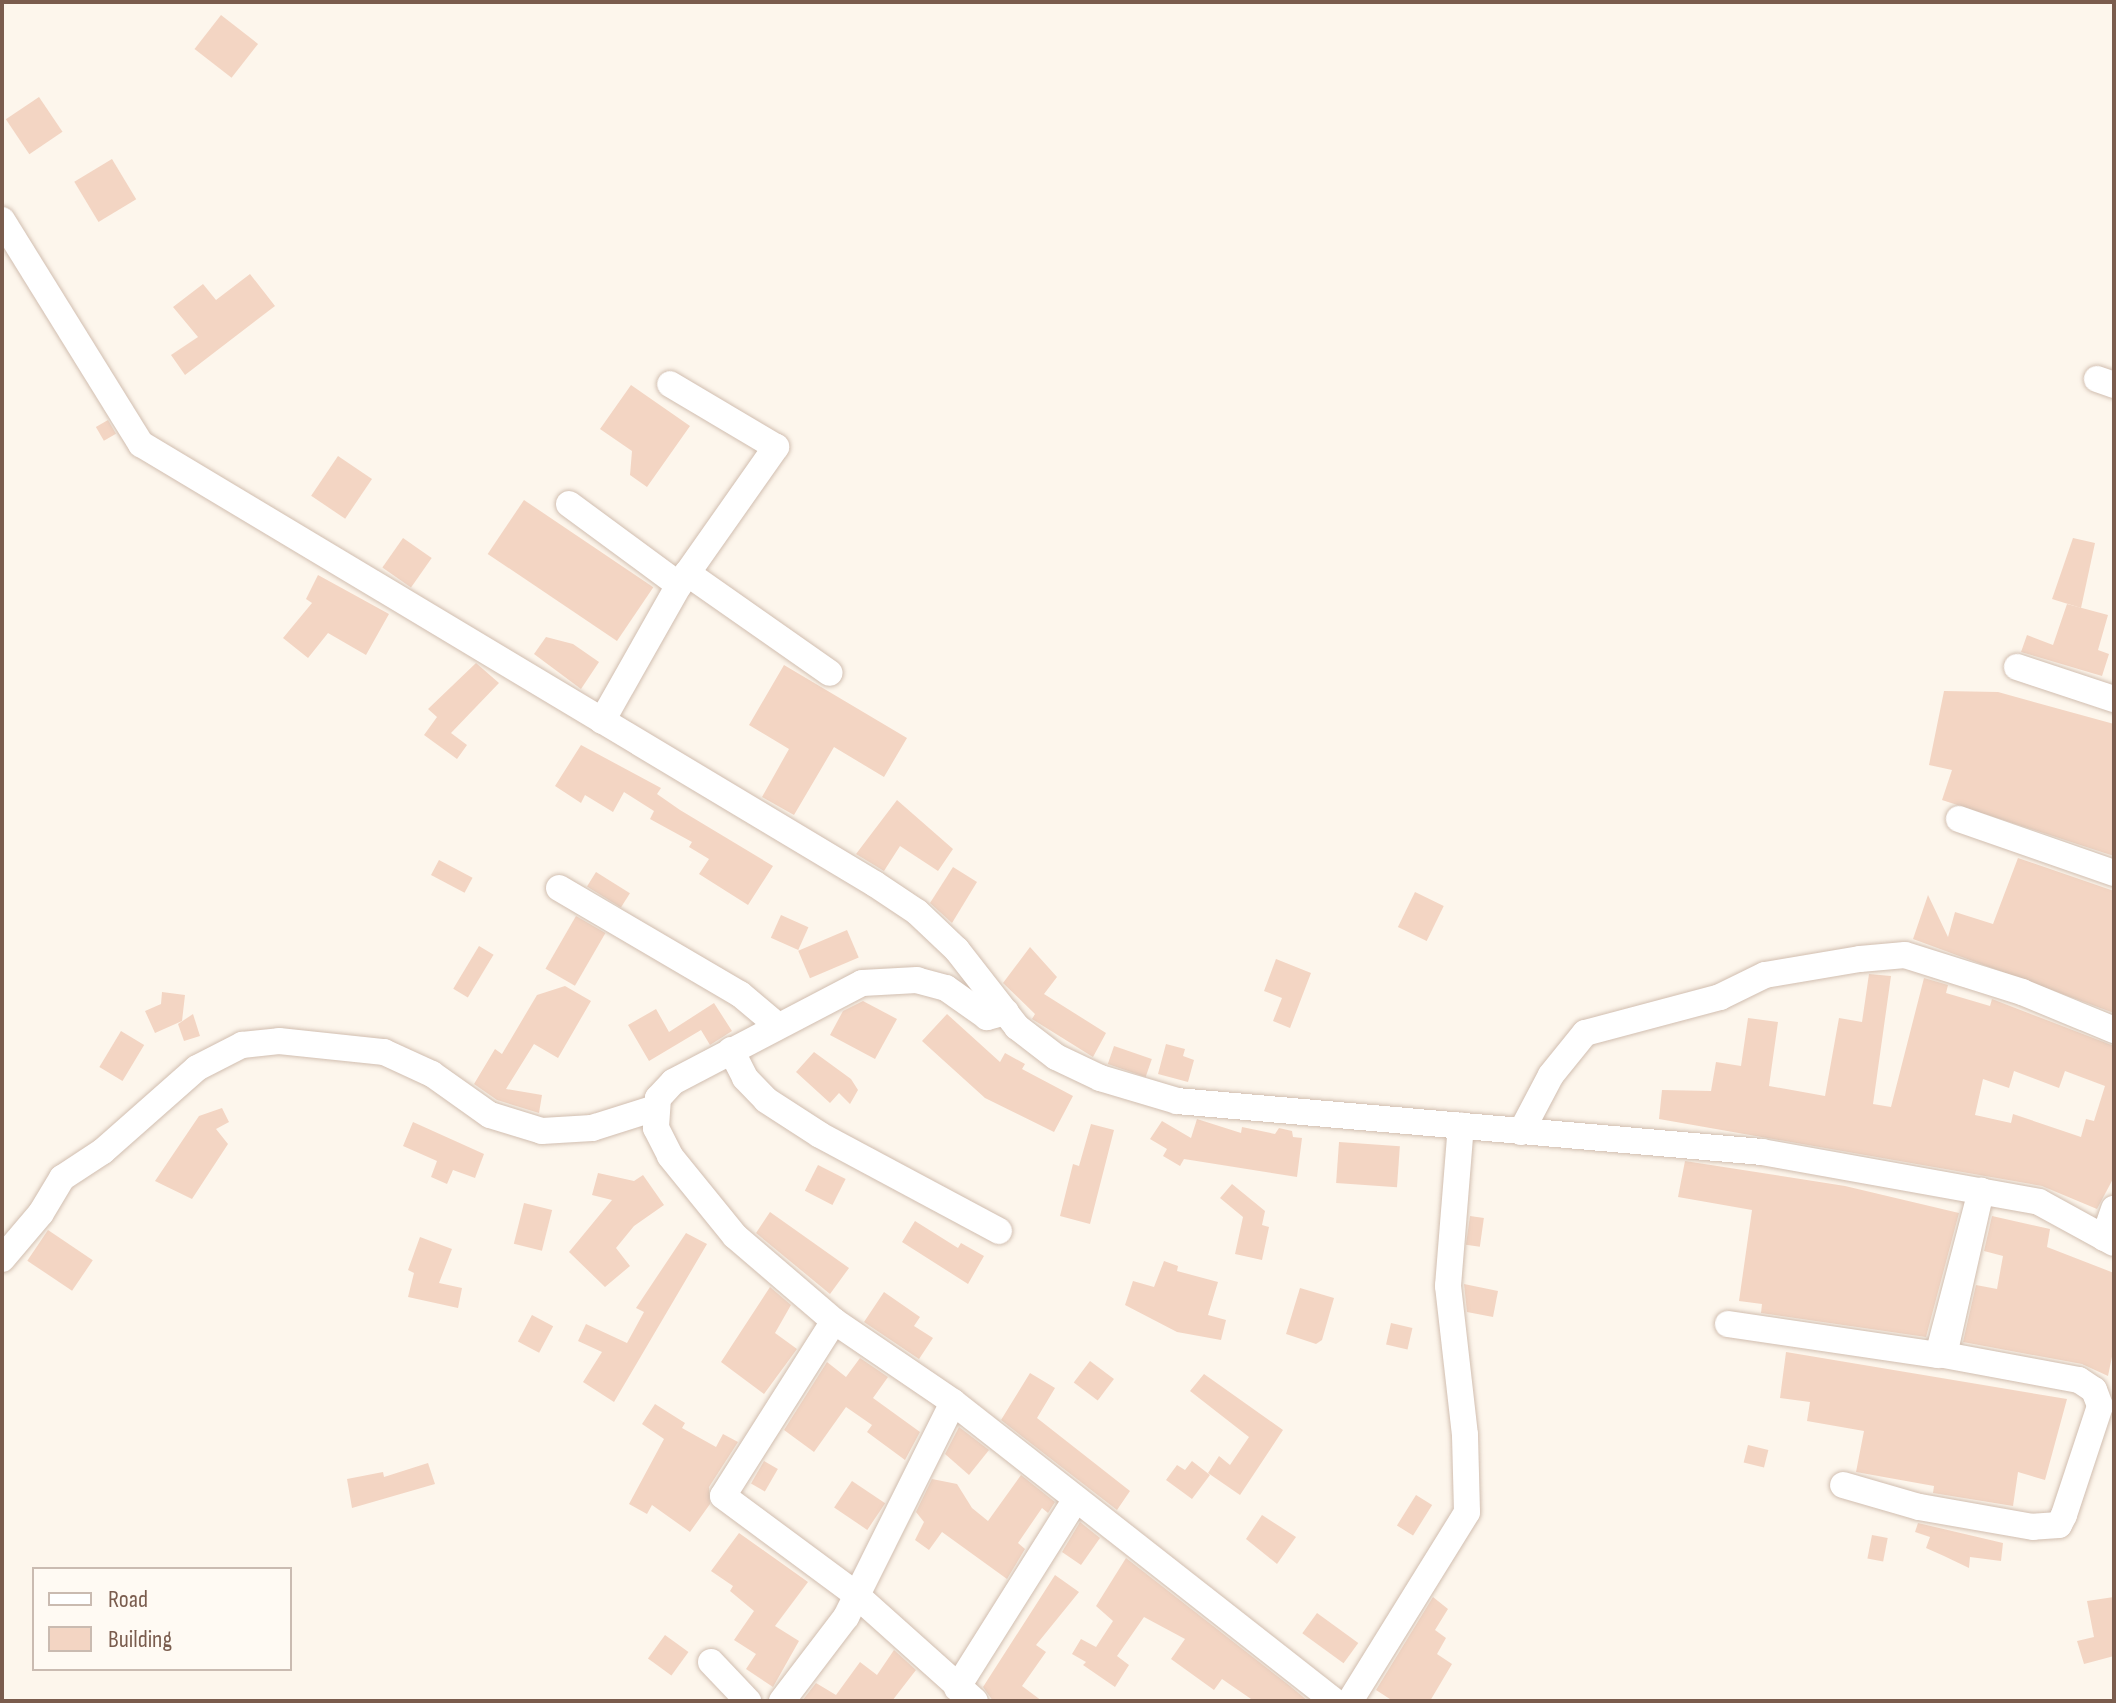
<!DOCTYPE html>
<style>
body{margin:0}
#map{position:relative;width:2116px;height:1703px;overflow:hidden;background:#fdf6ec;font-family:"Sofia Sans Condensed",sans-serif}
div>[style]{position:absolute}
.building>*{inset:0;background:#f3d5c3;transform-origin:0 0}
.roads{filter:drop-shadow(0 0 2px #d1beb0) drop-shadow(0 0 2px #d1beb0)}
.minor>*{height:26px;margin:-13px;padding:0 13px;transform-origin:13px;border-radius:13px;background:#fff}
span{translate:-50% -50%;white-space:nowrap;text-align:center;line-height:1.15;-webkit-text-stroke:7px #fffaf3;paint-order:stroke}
.frame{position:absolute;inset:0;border:4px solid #7a5c4d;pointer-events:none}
.legend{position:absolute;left:32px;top:1567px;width:260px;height:104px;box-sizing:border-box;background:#fffaf3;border:2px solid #cabbb1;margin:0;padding:10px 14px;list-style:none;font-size:24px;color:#7a5c4d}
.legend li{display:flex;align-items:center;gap:16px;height:40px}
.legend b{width:40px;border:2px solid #cabbb1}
</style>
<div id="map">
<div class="building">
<div style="left:221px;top:15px;width:47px;height:43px;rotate:38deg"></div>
<div style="left:39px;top:97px;width:42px;height:40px;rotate:56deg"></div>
<div style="left:112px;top:159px;width:47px;height:44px;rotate:59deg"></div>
<div style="clip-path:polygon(250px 274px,275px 306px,185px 375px,171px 355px,198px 337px,173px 307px,203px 284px,216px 300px)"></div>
<div style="clip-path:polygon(631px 385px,690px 426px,647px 487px,630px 475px,632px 451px,600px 429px)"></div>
<div style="left:108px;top:420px;width:16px;height:14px;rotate:60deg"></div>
<div style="left:338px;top:456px;width:41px;height:48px;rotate:34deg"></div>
<div style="left:524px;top:500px;width:156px;height:65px;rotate:34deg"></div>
<div style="left:403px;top:538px;width:35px;height:36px;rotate:35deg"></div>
<div style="clip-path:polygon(2073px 538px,2095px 543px,2081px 608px,2052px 599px)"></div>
<div style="clip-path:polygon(318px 575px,389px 614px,366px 655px,328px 633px,308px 658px,283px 638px,312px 603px,306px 599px)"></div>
<div style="clip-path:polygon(2067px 604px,2108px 615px,2098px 650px,2109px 654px,2102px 676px,2021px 652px,2027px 635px,2053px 645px)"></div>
<div style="clip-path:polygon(546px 637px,573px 644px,599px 662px,581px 689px,534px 654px)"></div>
<div style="clip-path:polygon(476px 663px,499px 683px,451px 733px,467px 745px,457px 759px,424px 735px,437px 717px,428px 709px)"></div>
<div style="clip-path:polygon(784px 665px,907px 738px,884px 777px,834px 747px,794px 815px,762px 797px,789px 749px,749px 725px)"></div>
<div style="clip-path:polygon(1944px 691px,1998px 692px,2114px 724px,2114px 856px,1942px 800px,1952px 770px,1929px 765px)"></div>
<div style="clip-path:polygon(581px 745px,661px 788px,657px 794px,680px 810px,773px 866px,748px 905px,699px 874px,709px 859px,689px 847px,692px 842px,650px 819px,654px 811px,624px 792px,613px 812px,585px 795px,581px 803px,555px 786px)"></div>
<div style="clip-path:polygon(897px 800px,953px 849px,938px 871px,900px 846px,884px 871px,856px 854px)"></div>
<div style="clip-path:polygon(2018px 858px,2114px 891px,2114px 1013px,1913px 939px,1928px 895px,1948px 937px,1955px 912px,1993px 924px)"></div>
<div style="left:439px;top:860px;width:38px;height:17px;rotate:28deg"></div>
<div style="clip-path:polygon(953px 867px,977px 882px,952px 923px,930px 903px)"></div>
<div style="left:596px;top:872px;width:40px;height:17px;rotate:32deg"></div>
<div style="left:1415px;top:892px;width:32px;height:39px;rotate:26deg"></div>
<div style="left:781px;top:915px;width:30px;height:25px;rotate:24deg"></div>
<div style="left:576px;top:916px;width:34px;height:61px;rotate:30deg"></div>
<div style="left:847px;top:930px;width:30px;height:53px;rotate:67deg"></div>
<div style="left:479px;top:946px;width:17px;height:50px;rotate:31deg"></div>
<div style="clip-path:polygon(1030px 947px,1057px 977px,1044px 994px,1106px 1033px,1093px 1057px,1032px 1019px,1035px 1014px,1003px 983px)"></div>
<div style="clip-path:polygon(1276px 959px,1311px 973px,1290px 1028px,1273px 1021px,1282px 998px,1264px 991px)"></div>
<div style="clip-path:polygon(evenodd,1869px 974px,1891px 976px,1873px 1104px,1891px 1107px,1924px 978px,1948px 985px,1946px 993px,1990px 1006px,1992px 999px,2114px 1046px,2114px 1177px,2097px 1209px,2042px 1186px,1659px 1119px,1662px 1090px,1711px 1091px,1716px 1062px,1741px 1066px,1748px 1018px,1778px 1022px,1769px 1086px,1825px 1096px,1839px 1018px,1862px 1022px,1869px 974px,2014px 1071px,2059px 1088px,2065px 1071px,2105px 1086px,2094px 1121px,2086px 1119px,2081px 1137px,2013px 1114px,2011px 1123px,1975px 1115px,1983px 1079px,2009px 1088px,2014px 1071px)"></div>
<div style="clip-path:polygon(565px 986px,591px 1001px,558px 1058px,534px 1044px,506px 1089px,542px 1095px,539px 1113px,497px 1100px,474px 1084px,495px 1049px,502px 1054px,537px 995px)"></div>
<div style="clip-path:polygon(162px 992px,185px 995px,182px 1021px,155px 1033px,145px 1011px,161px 1004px)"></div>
<div style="clip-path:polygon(863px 1001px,897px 1019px,875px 1059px,830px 1035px,843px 1011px)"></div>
<div style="clip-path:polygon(714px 1003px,732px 1031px,710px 1045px,701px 1030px,649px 1061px,628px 1025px,656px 1009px,669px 1032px)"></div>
<div style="clip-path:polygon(193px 1014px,200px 1036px,184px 1041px,178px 1024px)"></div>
<div style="clip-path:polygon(947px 1014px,1000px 1062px,1005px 1053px,1025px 1064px,1022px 1069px,1073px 1096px,1054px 1132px,985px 1098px,922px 1041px)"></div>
<div style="left:121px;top:1031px;width:27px;height:42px;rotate:31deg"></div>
<div style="clip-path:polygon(1166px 1044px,1185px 1049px,1183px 1056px,1194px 1060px,1188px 1082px,1158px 1074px)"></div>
<div style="left:1114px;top:1046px;width:40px;height:19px;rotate:19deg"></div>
<div style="clip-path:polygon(814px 1052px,851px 1079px,858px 1090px,850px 1104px,839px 1093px,830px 1103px,796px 1072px)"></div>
<div style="clip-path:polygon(222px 1108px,229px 1122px,216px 1129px,228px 1144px,192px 1199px,155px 1181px,199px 1116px)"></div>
<div style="clip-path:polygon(1197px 1119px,1241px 1133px,1242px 1127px,1275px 1134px,1279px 1128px,1292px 1131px,1293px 1137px,1302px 1138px,1297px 1177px,1184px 1159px,1180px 1166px,1163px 1156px,1167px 1149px,1150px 1139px,1162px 1121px,1191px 1138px)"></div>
<div style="clip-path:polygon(413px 1122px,484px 1154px,475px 1178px,453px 1170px,447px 1184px,431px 1177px,437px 1161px,403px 1146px)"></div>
<div style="clip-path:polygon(1091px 1124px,1114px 1130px,1090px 1224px,1060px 1216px,1073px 1164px,1079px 1166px)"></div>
<div style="left:1339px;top:1142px;width:61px;height:41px;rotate:4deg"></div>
<div style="clip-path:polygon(1685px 1161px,1845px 1186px,1959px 1213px,1926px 1337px,1761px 1313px,1762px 1304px,1739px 1301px,1752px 1210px,1678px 1197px)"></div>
<div style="left:818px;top:1165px;width:31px;height:29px;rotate:27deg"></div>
<div style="clip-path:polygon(598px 1173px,634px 1181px,643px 1175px,664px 1205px,634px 1226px,616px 1248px,630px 1266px,605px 1287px,569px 1252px,612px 1200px,592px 1195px)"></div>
<div style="clip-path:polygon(1232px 1184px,1265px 1211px,1262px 1225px,1269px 1227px,1262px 1260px,1235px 1254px,1243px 1217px,1220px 1198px)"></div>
<div style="left:524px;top:1203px;width:29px;height:42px;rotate:14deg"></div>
<div style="clip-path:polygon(770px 1212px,849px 1268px,830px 1294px,756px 1233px)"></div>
<div style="left:1470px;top:1216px;width:14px;height:29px;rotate:8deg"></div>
<div style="clip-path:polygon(1992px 1216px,2050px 1229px,2047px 1247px,2114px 1273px,2114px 1347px,2108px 1376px,2082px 1364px,1963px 1342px,1976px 1285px,1997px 1289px,2003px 1256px,1984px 1251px)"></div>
<div style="clip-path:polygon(915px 1221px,958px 1248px,961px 1243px,984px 1256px,968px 1284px,902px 1242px)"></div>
<div style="left:48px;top:1230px;width:54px;height:37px;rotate:34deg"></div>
<div style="clip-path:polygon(686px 1233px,707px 1244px,614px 1402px,583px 1382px,602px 1352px,578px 1341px,586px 1324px,627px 1343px,644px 1312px,636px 1308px)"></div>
<div style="clip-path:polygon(420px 1237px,452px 1249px,439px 1283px,462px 1288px,458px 1308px,408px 1297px,414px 1273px,408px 1270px)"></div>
<div style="clip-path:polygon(1164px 1261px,1178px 1266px,1177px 1271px,1218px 1282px,1208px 1315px,1226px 1320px,1221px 1340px,1177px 1332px,1125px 1305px,1133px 1281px,1154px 1287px)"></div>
<div style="clip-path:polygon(1464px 1284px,1498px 1291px,1493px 1317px,1467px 1312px)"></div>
<div style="clip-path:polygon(770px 1287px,791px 1305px,775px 1333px,797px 1349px,764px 1394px,721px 1362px)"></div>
<div style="clip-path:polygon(1300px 1288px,1334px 1298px,1322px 1340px,1316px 1344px,1286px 1334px)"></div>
<div style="clip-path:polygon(884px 1292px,920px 1317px,914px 1326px,933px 1338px,919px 1359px,864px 1322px)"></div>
<div style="left:532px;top:1315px;width:24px;height:30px;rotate:28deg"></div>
<div style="left:1391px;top:1323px;width:22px;height:22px;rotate:13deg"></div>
<div style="clip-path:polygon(1786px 1352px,2067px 1399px,2045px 1480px,2018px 1472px,2013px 1506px,1933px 1493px,1934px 1486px,1856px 1472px,1864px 1431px,1807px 1421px,1810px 1402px,1780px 1398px)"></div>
<div style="clip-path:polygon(860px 1358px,888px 1377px,873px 1398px,920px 1432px,905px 1460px,867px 1432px,872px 1425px,846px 1407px,814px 1452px,784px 1430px,827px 1362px,846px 1377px)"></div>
<div style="left:1090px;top:1361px;width:30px;height:27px;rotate:37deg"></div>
<div style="clip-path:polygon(1030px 1373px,1055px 1388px,1037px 1418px,1130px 1491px,1117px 1510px,1001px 1420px)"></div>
<div style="clip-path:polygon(1204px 1374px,1283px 1430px,1240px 1495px,1208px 1473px,1219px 1456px,1230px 1465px,1249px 1437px,1190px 1391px)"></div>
<div style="clip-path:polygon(655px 1404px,685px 1423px,682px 1428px,716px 1447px,723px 1434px,738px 1442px,709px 1487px,710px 1504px,690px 1532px,652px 1505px,647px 1514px,629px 1504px,664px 1439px,642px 1424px)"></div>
<div style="clip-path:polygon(959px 1427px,989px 1450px,969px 1475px,945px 1454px)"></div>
<div style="left:1748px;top:1445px;width:21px;height:18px;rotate:14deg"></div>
<div style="left:764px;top:1461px;width:16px;height:26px;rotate:30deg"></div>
<div style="clip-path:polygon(1192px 1461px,1210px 1475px,1192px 1499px,1166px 1480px,1177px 1465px,1185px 1470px)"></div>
<div style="clip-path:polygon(428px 1463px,435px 1484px,352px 1508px,347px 1479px,383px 1472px,384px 1477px)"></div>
<div style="clip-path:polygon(1021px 1475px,1055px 1502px,1048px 1513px,1042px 1508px,1018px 1543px,1025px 1549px,1007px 1579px,942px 1532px,929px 1550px,915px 1540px,924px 1522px,916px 1512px,932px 1479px,957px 1484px,972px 1508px,988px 1521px)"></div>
<div style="left:852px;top:1481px;width:40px;height:32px;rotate:34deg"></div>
<div style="left:1416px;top:1495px;width:19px;height:36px;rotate:32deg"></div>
<div style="clip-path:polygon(1262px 1515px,1296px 1537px,1277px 1564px,1246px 1539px)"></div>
<div style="clip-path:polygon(1080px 1522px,1100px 1538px,1081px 1565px,1062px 1552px)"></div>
<div style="clip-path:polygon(1918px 1523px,2003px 1543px,2001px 1561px,1970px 1557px,1969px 1568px,1944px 1556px,1926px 1548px,1930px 1537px,1915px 1532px)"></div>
<div style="clip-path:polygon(739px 1533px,808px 1582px,775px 1626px,799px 1641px,773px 1687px,746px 1669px,756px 1654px,734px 1640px,754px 1611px,730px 1591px,733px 1586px,711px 1571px)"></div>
<div style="left:1872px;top:1535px;width:16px;height:24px;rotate:11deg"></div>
<div style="clip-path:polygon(1126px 1558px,1290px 1686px,1308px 1701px,1254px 1701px,1222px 1679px,1214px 1690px,1171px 1659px,1185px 1639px,1144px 1617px,1117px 1656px,1129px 1665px,1115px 1687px,1083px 1665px,1086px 1662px,1072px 1654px,1081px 1639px,1096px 1647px,1113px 1621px,1096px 1606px)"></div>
<div style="clip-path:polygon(1055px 1575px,1079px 1592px,1036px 1645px,1046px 1652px,1022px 1686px,1042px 1701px,993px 1701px,983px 1687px)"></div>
<div style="clip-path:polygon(1433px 1597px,1448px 1609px,1435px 1630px,1446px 1638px,1437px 1654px,1452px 1664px,1430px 1701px,1393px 1701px,1376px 1690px)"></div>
<div style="clip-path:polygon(2114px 1597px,2114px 1656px,2084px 1664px,2077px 1641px,2094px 1637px,2087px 1601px)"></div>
<div style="left:1317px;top:1613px;width:51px;height:25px;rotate:36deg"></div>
<div style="left:665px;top:1635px;width:29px;height:29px;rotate:36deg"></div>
<div style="clip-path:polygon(894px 1650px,916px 1670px,892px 1701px,802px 1701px,816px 1683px,836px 1695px,860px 1662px,877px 1675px)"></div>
</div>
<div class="roads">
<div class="minor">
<div style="left:2px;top:220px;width:264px;rotate:58.2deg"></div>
<div style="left:141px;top:444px;width:856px;rotate:30.94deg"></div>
<div style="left:875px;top:884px;width:50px;rotate:33.7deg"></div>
<div style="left:917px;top:912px;width:55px;rotate:43.5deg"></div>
<div style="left:957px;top:950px;width:98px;rotate:52.1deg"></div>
<div style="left:1017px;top:1027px;width:49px;rotate:37.6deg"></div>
<div style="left:1056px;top:1057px;width:49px;rotate:25.5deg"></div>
<div style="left:1100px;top:1078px;width:80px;rotate:16.6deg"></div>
<div style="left:1177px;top:1101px;width:587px;rotate:4.98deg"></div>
<div style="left:1762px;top:1152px;width:281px;rotate:10.2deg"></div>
<div style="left:2039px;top:1202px;width:85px;rotate:28.7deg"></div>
<div style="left:2097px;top:379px;width:18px;rotate:19deg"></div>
<div style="left:569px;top:504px;width:137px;rotate:36.4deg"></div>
<div style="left:687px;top:573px;width:174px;rotate:35deg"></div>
<div style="left:2017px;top:667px;width:102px;rotate:18.3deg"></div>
<div style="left:602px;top:721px;width:156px;rotate:-60.5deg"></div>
<div style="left:679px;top:585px;width:169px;rotate:-54.9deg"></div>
<div style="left:776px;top:447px;width:123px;rotate:-149.3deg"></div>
<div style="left:1959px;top:819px;width:164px;rotate:19.2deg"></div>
<div style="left:559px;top:888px;width:210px;rotate:30.4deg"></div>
<div style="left:740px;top:994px;width:48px;rotate:40deg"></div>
<div style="left:1006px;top:1012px;width:20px;rotate:165deg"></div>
<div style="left:987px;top:1017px;width:50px;rotate:-144.7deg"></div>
<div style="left:946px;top:988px;width:30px;rotate:-165deg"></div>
<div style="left:917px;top:980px;width:55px;rotate:176.9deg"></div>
<div style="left:862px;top:983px;width:213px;rotate:152.4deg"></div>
<div style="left:673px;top:1082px;width:22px;rotate:133deg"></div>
<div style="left:658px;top:1098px;width:30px;rotate:94deg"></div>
<div style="left:656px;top:1128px;width:31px;rotate:63deg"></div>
<div style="left:670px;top:1156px;width:103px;rotate:50.9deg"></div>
<div style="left:735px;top:1236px;width:130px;rotate:40.6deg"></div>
<div style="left:834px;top:1321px;width:144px;rotate:34.2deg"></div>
<div style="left:953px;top:1402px;width:484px;rotate:38.1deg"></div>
<div style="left:731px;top:1050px;width:31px;rotate:63deg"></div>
<div style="left:745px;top:1078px;width:30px;rotate:46deg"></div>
<div style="left:766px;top:1100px;width:64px;rotate:32.9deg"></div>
<div style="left:820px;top:1135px;width:203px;rotate:28.2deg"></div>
<div style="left:1521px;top:1132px;width:64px;rotate:-62.2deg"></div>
<div style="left:1551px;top:1075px;width:54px;rotate:-51deg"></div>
<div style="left:1585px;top:1033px;width:140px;rotate:-14.9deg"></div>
<div style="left:1720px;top:997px;width:50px;rotate:-26.1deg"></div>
<div style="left:1765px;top:975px;width:96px;rotate:-9.6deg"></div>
<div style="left:1860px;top:959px;width:45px;rotate:-5.1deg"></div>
<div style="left:1905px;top:955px;width:123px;rotate:17.5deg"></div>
<div style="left:2022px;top:992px;width:100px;rotate:22.4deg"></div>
<div style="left:2104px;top:1238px;width:31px;rotate:-71deg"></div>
<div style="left:2px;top:1259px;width:60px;rotate:-49.7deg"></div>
<div style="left:41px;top:1213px;width:41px;rotate:-59deg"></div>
<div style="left:62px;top:1178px;width:49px;rotate:-33.4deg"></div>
<div style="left:103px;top:1151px;width:125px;rotate:-41.4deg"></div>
<div style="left:197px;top:1068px;width:51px;rotate:-27.1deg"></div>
<div style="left:242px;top:1045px;width:37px;rotate:-6deg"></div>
<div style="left:279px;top:1041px;width:106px;rotate:6deg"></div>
<div style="left:384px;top:1052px;width:53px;rotate:24.6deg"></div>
<div style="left:432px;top:1074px;width:71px;rotate:35.3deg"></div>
<div style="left:490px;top:1115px;width:54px;rotate:17.1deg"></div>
<div style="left:542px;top:1131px;width:50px;rotate:-3.4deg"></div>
<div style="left:592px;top:1128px;width:66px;rotate:-17.6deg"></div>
<div style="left:834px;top:1321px;width:207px;rotate:122.4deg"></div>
<div style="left:723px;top:1496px;width:163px;rotate:36.5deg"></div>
<div style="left:854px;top:1593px;width:162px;rotate:41.8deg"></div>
<div style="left:1728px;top:1324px;width:212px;rotate:8.4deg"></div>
<div style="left:1938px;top:1355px;width:170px;rotate:-75.3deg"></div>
<div style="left:1981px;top:1191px;width:168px;rotate:102.7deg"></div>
<div style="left:1944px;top:1355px;width:137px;rotate:10.5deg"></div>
<div style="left:2079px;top:1380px;width:18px;rotate:34deg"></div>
<div style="left:2094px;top:1390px;width:17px;rotate:69deg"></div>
<div style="left:2100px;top:1406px;width:115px;rotate:108.3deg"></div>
<div style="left:2064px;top:1515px;width:11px;rotate:117deg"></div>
<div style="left:2059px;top:1525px;width:26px;rotate:176deg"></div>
<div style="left:2033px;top:1527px;width:116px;rotate:-170deg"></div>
<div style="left:1919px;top:1507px;width:79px;rotate:-163.9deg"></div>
<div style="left:711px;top:1662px;width:54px;rotate:46.5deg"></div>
<div style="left:957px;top:1688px;width:223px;rotate:-57.8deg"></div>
<div style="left:782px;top:1701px;width:106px;rotate:-52.7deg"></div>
<div style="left:846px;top:1617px;width:240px;rotate:-63.5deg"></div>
<div style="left:1350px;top:1701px;width:222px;rotate:-58.2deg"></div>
<div style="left:1467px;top:1512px;width:77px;rotate:-91.5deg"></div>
<div style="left:1465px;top:1435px;width:150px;rotate:-96.5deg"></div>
<div style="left:1448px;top:1286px;width:161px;rotate:-85.4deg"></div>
</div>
</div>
<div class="frame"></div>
<ul class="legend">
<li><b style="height:10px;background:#fff"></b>Road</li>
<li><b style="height:22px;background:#f3d5c3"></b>Building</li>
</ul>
</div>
